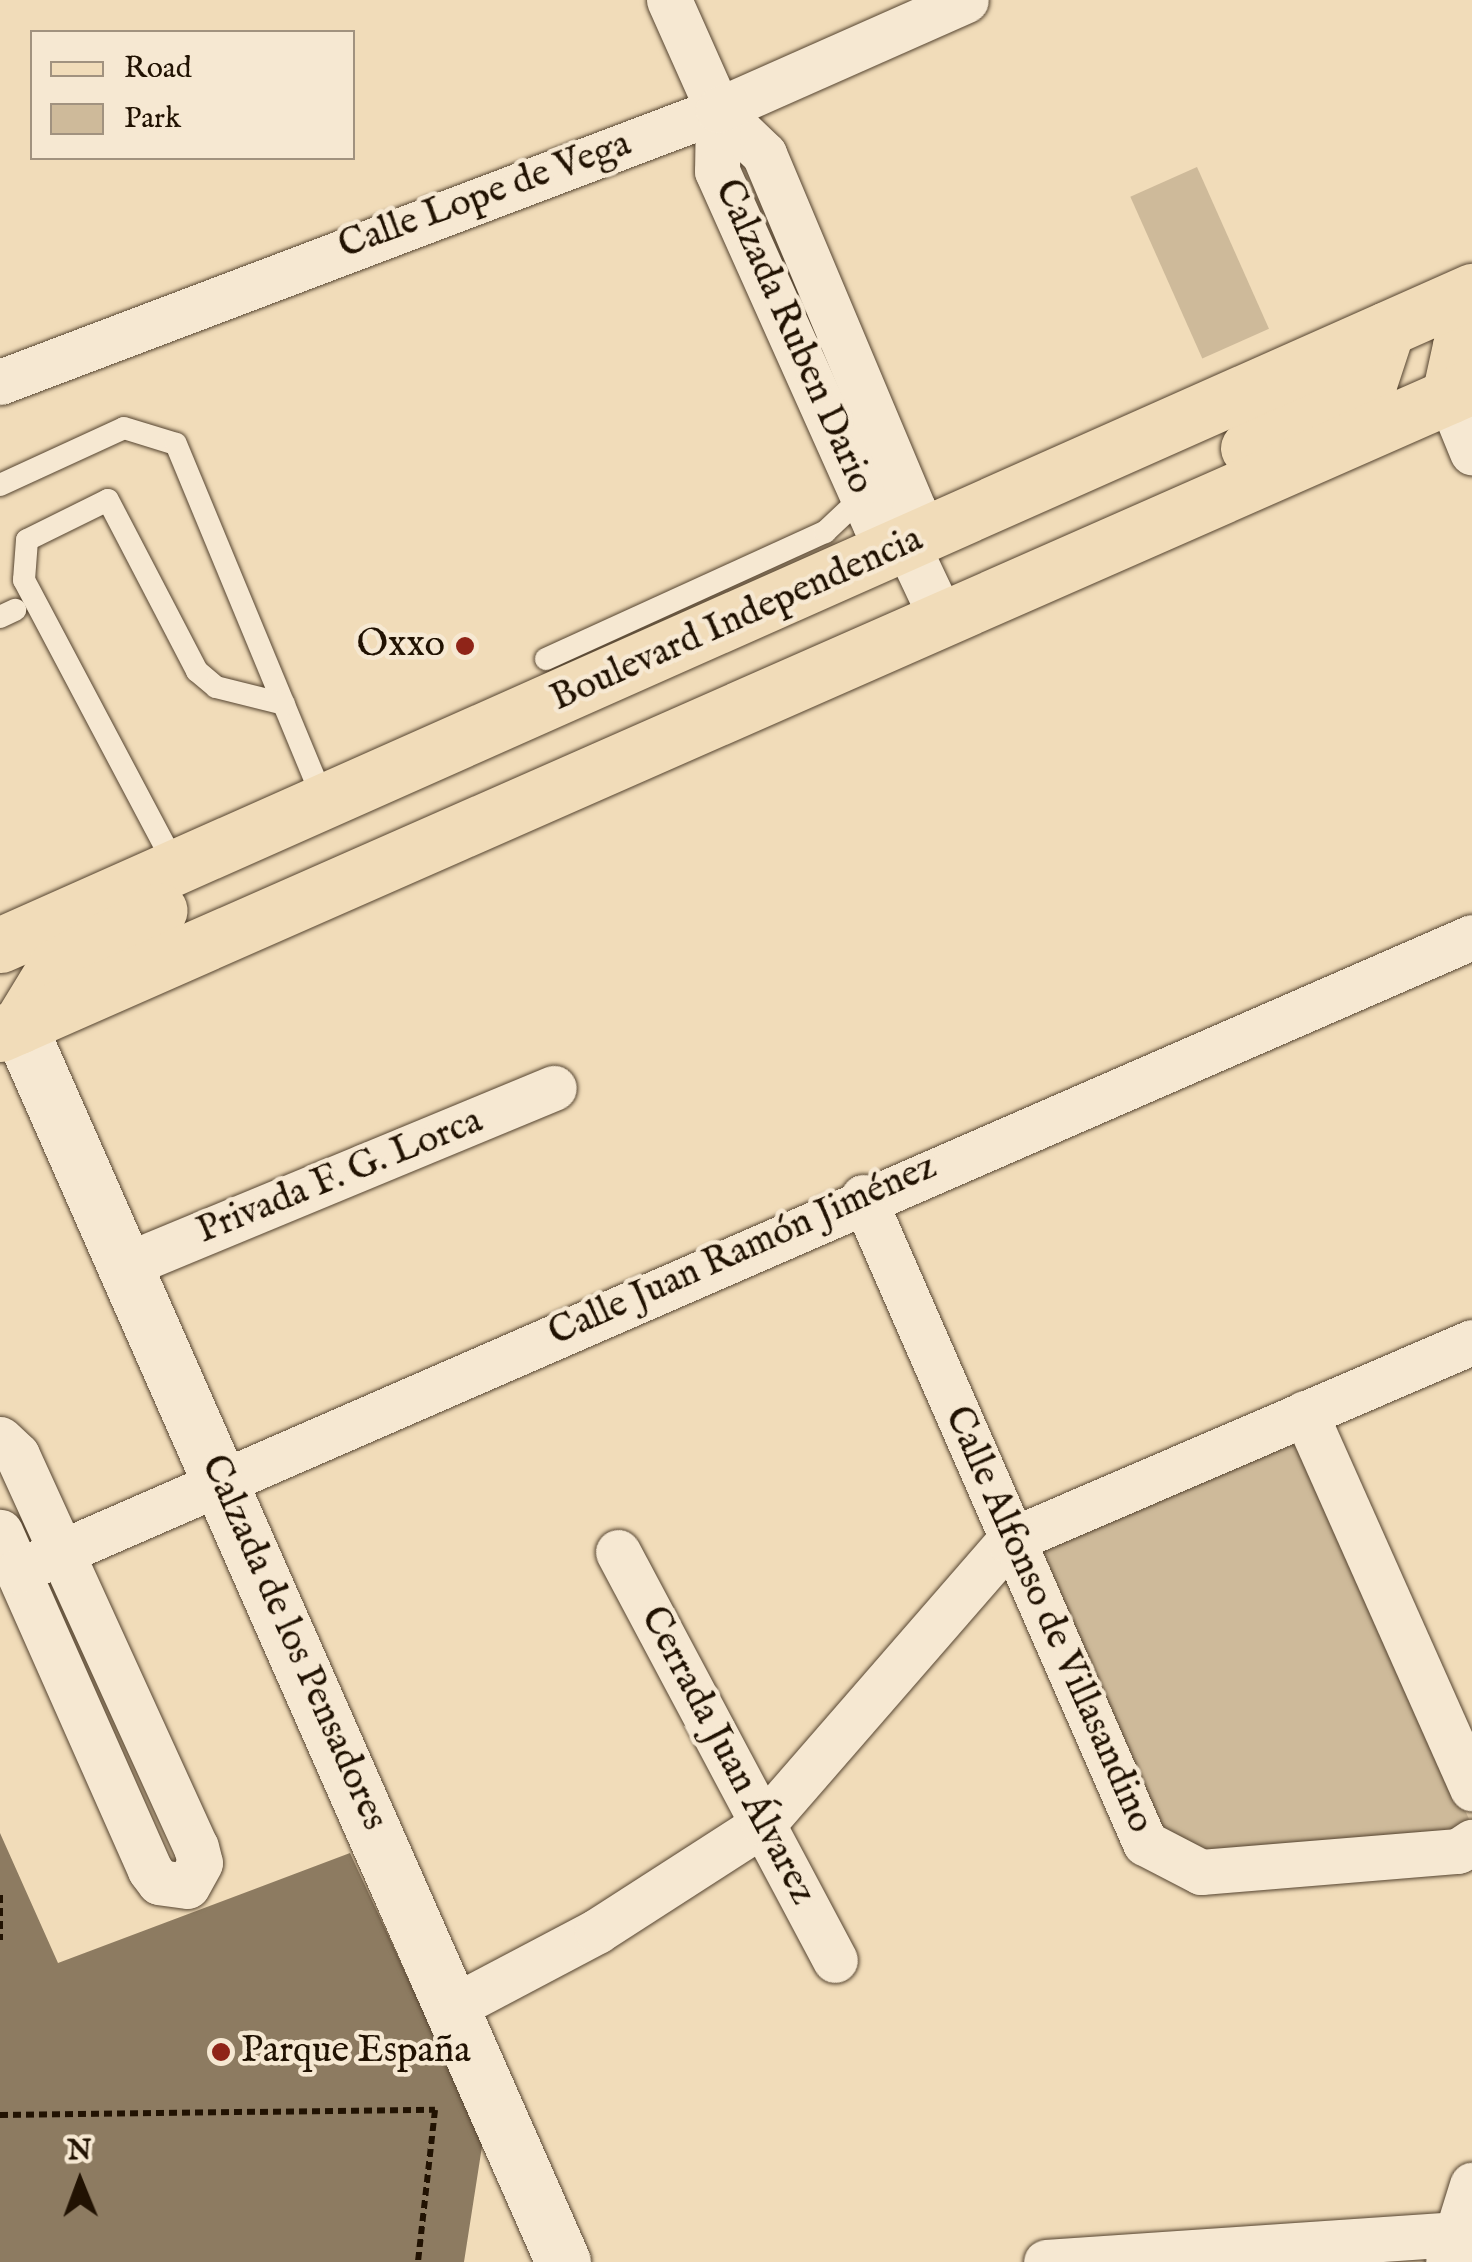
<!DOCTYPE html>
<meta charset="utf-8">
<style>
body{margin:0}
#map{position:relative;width:1472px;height:2262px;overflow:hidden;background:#f1dcb9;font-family:"IM FELL English",serif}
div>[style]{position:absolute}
.green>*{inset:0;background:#ceba9a;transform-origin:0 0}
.building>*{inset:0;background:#8d7b61}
.path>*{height:6px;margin-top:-3px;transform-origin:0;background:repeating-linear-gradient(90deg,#211202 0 8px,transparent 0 13px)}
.roads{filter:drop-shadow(0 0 2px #554430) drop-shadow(0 0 2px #554430)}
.service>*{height:22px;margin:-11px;padding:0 11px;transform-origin:11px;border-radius:11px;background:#f6e8d2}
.minor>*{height:45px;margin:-22.5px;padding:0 22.5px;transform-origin:22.5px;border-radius:22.5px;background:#f6e8d2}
.tertiary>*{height:55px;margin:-27.5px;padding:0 27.5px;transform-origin:27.5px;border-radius:27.5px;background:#f6e8d2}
.primary>*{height:55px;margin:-27.5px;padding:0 27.5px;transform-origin:27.5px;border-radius:27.5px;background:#f1dcb9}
.dots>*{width:28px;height:28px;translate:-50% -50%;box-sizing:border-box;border:5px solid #f6e8d2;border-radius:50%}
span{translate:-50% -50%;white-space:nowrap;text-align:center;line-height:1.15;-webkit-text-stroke:9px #f6e8d2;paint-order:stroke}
.street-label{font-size:38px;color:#211202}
.poi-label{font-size:38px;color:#211202}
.right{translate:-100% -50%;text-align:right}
.left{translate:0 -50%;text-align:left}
.legend{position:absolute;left:30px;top:30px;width:325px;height:130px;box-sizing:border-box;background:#f6e8d2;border:2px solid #a1927f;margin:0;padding:12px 18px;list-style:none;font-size:30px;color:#211202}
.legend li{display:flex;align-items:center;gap:20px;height:50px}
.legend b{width:50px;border:2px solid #a1927f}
.north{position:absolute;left:30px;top:2132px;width:100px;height:100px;-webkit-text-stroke:8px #f6e8d2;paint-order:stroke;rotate:359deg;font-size:28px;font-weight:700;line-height:40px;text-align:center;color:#211202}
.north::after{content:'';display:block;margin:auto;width:35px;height:45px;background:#211202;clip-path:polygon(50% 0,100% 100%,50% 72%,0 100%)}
</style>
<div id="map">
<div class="green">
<div style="left:1197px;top:167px;width:177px;height:73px;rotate:66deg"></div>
<div style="clip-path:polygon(1299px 1435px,1469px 1819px,1453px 1834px,1207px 1851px,1156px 1839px,1032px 1549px)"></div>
</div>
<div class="building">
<div style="clip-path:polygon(0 1833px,58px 1963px,350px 1853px,483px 2140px,464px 2262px,0 2262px)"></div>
</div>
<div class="path">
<div style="left:0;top:1895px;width:45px;rotate:90deg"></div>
<div style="left:0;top:2115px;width:435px;rotate:-0.7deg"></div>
<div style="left:435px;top:2110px;width:153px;rotate:96.4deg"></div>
</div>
<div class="roads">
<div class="service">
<div style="left:0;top:485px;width:136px;rotate:-24.7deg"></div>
<div style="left:124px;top:428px;width:54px;rotate:17.1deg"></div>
<div style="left:176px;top:444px;width:386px;rotate:67.5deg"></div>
<div style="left:0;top:617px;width:17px;rotate:-25deg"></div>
<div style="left:546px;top:659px;width:307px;rotate:-24.5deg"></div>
<div style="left:825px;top:532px;width:51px;rotate:-43.4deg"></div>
<div style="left:176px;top:867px;width:325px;rotate:-117.9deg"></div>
<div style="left:24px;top:580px;width:40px;rotate:-85.7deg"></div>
<div style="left:27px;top:540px;width:90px;rotate:-26.3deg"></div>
<div style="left:108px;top:500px;width:193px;rotate:62.5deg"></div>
<div style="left:197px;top:671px;width:25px;rotate:40deg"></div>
<div style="left:216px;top:687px;width:70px;rotate:14deg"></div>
</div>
<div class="minor">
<div style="left:669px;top:0;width:120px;rotate:66deg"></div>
<div style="left:718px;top:110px;width:64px;rotate:43.7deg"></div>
<div style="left:764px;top:154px;width:386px;rotate:67.2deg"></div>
<div style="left:914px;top:510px;width:36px;rotate:101deg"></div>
<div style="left:718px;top:110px;width:61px;rotate:90.9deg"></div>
<div style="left:717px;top:171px;width:387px;rotate:65.9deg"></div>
<div style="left:875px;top:524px;width:38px;rotate:33deg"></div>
<div style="left:907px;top:545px;width:80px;rotate:64.7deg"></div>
<div style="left:0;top:382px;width:768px;rotate:-20.75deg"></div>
<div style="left:718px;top:110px;width:271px;rotate:-23.9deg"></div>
<div style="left:1449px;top:396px;width:61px;rotate:67.7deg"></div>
<div style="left:863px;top:1197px;width:705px;rotate:66.42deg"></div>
<div style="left:1145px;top:1843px;width:63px;rotate:27.4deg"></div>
<div style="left:1201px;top:1872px;width:258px;rotate:-4.7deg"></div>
<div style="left:1458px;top:1851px;width:17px;rotate:-33deg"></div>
<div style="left:126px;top:1265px;width:463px;rotate:-22.5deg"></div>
<div style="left:1305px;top:1413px;width:411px;rotate:66deg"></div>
<div style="left:0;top:1439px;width:23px;rotate:43deg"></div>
<div style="left:17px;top:1455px;width:431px;rotate:65.5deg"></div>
<div style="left:196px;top:1847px;width:16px;rotate:76deg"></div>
<div style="left:200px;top:1863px;width:26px;rotate:119deg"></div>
<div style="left:187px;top:1886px;width:28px;rotate:-172deg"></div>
<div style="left:159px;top:1882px;width:15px;rotate:-127deg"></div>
<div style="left:150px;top:1870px;width:370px;rotate:-113.9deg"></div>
<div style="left:618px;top:1552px;width:462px;rotate:62deg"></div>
<div style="left:18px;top:1571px;width:1586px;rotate:-23.56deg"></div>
<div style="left:455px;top:2006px;width:161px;rotate:-27.8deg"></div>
<div style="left:597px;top:1931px;width:197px;rotate:-32.8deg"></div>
<div style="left:763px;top:1824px;width:375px;rotate:-49deg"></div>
<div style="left:1009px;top:1541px;width:504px;rotate:-23.26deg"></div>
<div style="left:1046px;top:2262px;width:409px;rotate:-3.9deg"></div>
<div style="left:1448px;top:2262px;width:81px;rotate:-72.7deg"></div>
</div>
<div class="tertiary">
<div style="left:19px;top:1026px;width:1350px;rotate:66.24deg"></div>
</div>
<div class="primary">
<div style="left:1449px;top:396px;width:51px;rotate:-77.6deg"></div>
<div style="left:1460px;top:346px;width:13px;rotate:-27deg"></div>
<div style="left:1248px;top:448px;width:137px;rotate:-27.9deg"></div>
<div style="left:1369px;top:384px;width:58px;rotate:-71.9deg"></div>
<div style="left:0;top:945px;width:1611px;rotate:-23.96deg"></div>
<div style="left:19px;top:1026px;width:69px;rotate:-58.6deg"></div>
<div style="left:55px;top:967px;width:119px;rotate:-28.5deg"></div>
<div style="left:0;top:1034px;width:1608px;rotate:-23.76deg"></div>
</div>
</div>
<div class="dots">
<div style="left:465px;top:646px;background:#8f2418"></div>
<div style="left:221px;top:2052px;background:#8f2418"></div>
</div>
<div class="street-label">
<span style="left:485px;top:196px;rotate:-20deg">Calle Lope de Vega</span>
<span style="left:793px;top:337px;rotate:66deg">Calzada Ruben Dario</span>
<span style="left:737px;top:620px;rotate:-24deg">Boulevard Independencia</span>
<span style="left:340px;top:1177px;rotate:-22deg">Privada F. G. Lorca</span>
<span style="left:743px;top:1251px;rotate:-24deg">Calle Juan Ramón Jiménez</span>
<span style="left:1048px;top:1620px;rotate:66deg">Calle Alfonso de Villasandino</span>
<span style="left:293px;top:1643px;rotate:66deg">Calzada de los Pensadores</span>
<span style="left:727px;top:1756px;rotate:62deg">Cerrada Juan Álvarez</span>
</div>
<div class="poi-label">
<span class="right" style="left:445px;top:646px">Oxxo</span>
<span class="left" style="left:241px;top:2052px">Parque España</span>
</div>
<ul class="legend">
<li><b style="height:12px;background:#f1dcb9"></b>Road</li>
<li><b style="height:28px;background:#ceba9a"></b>Park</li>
</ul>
<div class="north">N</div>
</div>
